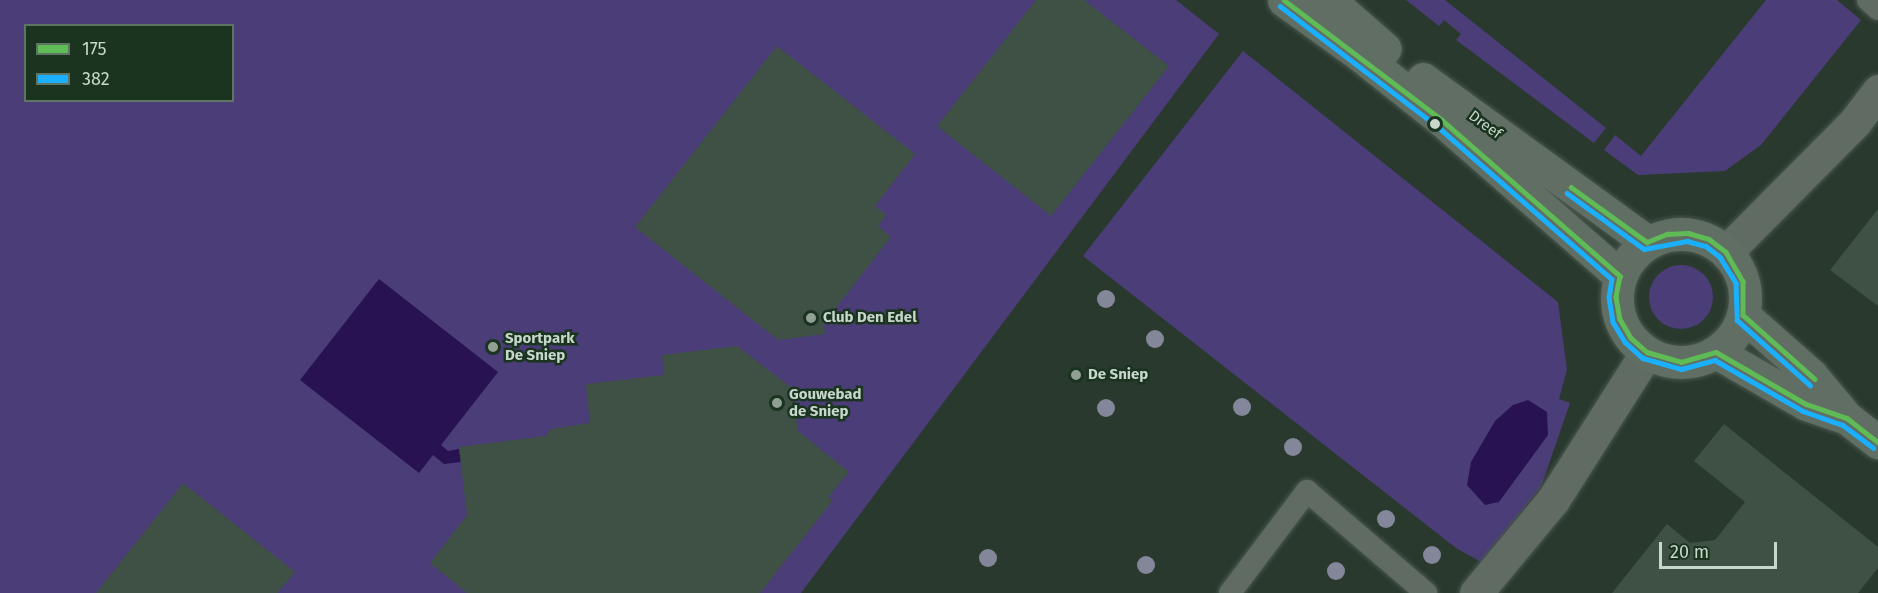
<!DOCTYPE html>
<style>
body{margin:0}
#map{position:relative;width:1878px;height:593px;overflow:hidden;background:#2a392e;font-family:"Fira Sans",sans-serif}
div>[style]{position:absolute}
.green>*{inset:0;background:#4a3d78}
.round{border-radius:50%}
.water>*{inset:0;background:#281251}
.building>*{inset:0;background:#3e5144}
.roads{filter:drop-shadow(0 0 2px #49574d) drop-shadow(0 0 2px #49574d)}
.service>*{height:22px;margin:-11px;padding:0 11px;transform-origin:11px;border-radius:11px;background:#606b63}
.minor>*{height:33px;margin:-16.5px;padding:0 16.5px;transform-origin:16.5px;border-radius:16.5px;background:#606b63}
.tertiary>*{height:33px;margin:-16.5px;padding:0 16.5px;transform-origin:16.5px;border-radius:16.5px;background:#606b63}
.secondary>*{height:33px;margin:-16.5px;padding:0 16.5px;transform-origin:16.5px;border-radius:16.5px;background:#606e64}
.secondary>.ring{margin:-16.5px;padding:0;box-sizing:content-box;background:none;border:33px solid #606e64;border-radius:50%}
.bus-1>*{height:4.5px;margin:-2.25px;padding:0 2.25px;transform-origin:2.25px;border-radius:2.25px;background:#5fbb56}
.bus-2>*{height:4.5px;margin:-2.25px;padding:0 2.25px;transform-origin:2.25px;border-radius:2.25px;background:#1ab0ff}
.trees>*{width:18px;height:18px;margin:-9px;border-radius:50%;background:#838799}
.dots>*{width:16px;height:16px;translate:-50% -50%;box-sizing:border-box;border:3px solid #1a3420;border-radius:50%}
span{translate:-50% -50%;white-space:nowrap;text-align:center;line-height:1.15;-webkit-text-stroke:5px #1a3420;paint-order:stroke}
.street-label{font-size:15px;color:#c7d7ca}
.poi-label{font-size:15px;color:#c7d7ca;font-weight:700}
.left{translate:0 -50%;text-align:left}
.legend{position:absolute;left:24px;top:24px;width:210px;height:78px;box-sizing:border-box;background:#1a3420;border:2px solid #5f7564;margin:0;padding:8px 10px;list-style:none;font-size:18px;color:#c7d7ca}
.legend li{display:flex;align-items:center;gap:12px;height:30px}
.legend b{width:30px;border:2px solid #5f7564}
.scale{position:absolute;left:1659px;top:542px;width:118px;height:27px;box-sizing:border-box;border:3px solid #c7d7ca;border-top:0;padding-left:8px;font-size:18px;line-height:21px;white-space:nowrap;color:#c7d7ca;-webkit-text-stroke:4px #1a3420;paint-order:stroke}
</style>
<div id="map">
<div class="green">
<div style="clip-path:polygon(evenodd,0 0,1176px 0,1219px 34px,801px 593px,0 593px,0 0,26px 26px,232px 26px,232px 100px,26px 100px,26px 26px)"></div>
<div style="clip-path:polygon(1406px 0,1445px 0,1606px 128px,1594px 143px,1456px 40px,1461px 34px,1444px 20px,1439px 26px)"></div>
<div style="clip-path:polygon(1766px 0,1837px 0,1861px 20px,1761px 145px,1725px 171px,1638px 175px,1604px 150px,1615px 135px,1641px 156px)"></div>
<div style="clip-path:polygon(1243px 51px,1558px 302px,1567px 370px,1559px 399px,1570px 403px,1541px 487px,1481px 562px,1456px 548px,1083px 256px)"></div>
<div class="round" style="left:1649px;top:265px;width:64px;height:64px"></div>
</div>
<div class="water">
<div style="clip-path:polygon(379px 279px,498px 372px,441px 445px,448px 451px,459px 449px,461px 462px,444px 464px,433px 455px,419px 473px,300px 380px)"></div>
<div style="clip-path:polygon(1528px 400px,1547px 412px,1548px 435px,1499px 502px,1485px 505px,1467px 485px,1471px 462px,1495px 421px,1513px 405px)"></div>
</div>
<div class="building">
<div style="clip-path:polygon(1036px 0,1084px 0,1169px 66px,1051px 216px,937px 126px)"></div>
<div style="clip-path:polygon(777px 46px,915px 154px,875px 206px,886px 215px,878px 226px,891px 237px,824px 323px,825px 334px,778px 340px,635px 227px)"></div>
<div style="clip-path:polygon(1878px 209px,1878px 306px,1830px 270px)"></div>
<div style="clip-path:polygon(737px 346px,793px 389px,798px 431px,849px 472px,828px 497px,833px 500px,760px 593px,467px 593px,430px 563px,467px 515px,459px 447px,546px 436px,551px 429px,590px 423px,586px 384px,664px 375px,662px 355px)"></div>
<div style="clip-path:polygon(1724px 424px,1878px 547px,1878px 568px,1858px 593px,1612px 593px,1667px 524px,1690px 543px,1715px 540px,1745px 502px,1694px 461px)"></div>
<div style="clip-path:polygon(183px 483px,295px 572px,277px 593px,96px 593px)"></div>
</div>
<div class="roads">
<div class="service">
<div style="left:1868px;top:0;width:13px;rotate:42deg"></div>
<div style="left:1230px;top:593px;width:128px;rotate:-53deg"></div>
<div style="left:1307px;top:491px;width:157px;rotate:40.6deg"></div>
</div>
<div class="minor">
<div style="left:1476px;top:593px;width:121px;rotate:-50.4deg"></div>
<div style="left:1553px;top:500px;width:175px;rotate:-57.6deg"></div>
</div>
<div class="tertiary">
<div style="left:1726px;top:252px;width:183px;rotate:-45.2deg"></div>
<div style="left:1855px;top:122px;width:39px;rotate:-53deg"></div>
</div>
<div class="secondary">
<div style="left:1284px;top:0;width:92px;rotate:35.8deg"></div>
<div style="left:1359px;top:54px;width:106px;rotate:38.5deg"></div>
<div style="left:1442px;top:120px;width:237px;rotate:41.2deg"></div>
<div style="left:1329px;top:0;width:74px;rotate:41.2deg"></div>
<div style="left:1423px;top:79px;width:277px;rotate:36deg"></div>
<div class="ring" style="left:1617px;top:234px;width:95px;height:95px"></div>
<div style="left:1743px;top:315px;width:91px;rotate:41.4deg"></div>
<div style="left:1811px;top:375px;width:56px;rotate:50.1deg"></div>
<div style="left:1847px;top:418px;width:39px;rotate:38deg"></div>
<div style="left:1716px;top:352px;width:104px;rotate:30deg"></div>
<div style="left:1806px;top:404px;width:43px;rotate:18.9deg"></div>
</div>
</div>
<div class="bus-1">
<div style="left:1284px;top:0;width:198px;rotate:37.2deg"></div>
<div style="left:1442px;top:120px;width:237px;rotate:41.2deg"></div>
<div style="left:1620px;top:276px;width:21px;rotate:101deg"></div>
<div style="left:1616px;top:297px;width:22px;rotate:80deg"></div>
<div style="left:1620px;top:319px;width:22px;rotate:60deg"></div>
<div style="left:1631px;top:338px;width:21px;rotate:41deg"></div>
<div style="left:1647px;top:352px;width:35px;rotate:16deg"></div>
<div style="left:1681px;top:362px;width:36px;rotate:-16deg"></div>
<div style="left:1716px;top:352px;width:104px;rotate:30deg"></div>
<div style="left:1806px;top:404px;width:43px;rotate:18.9deg"></div>
<div style="left:1847px;top:418px;width:39px;rotate:38deg"></div>
<div style="left:1571px;top:187px;width:94px;rotate:35.9deg"></div>
<div style="left:1647px;top:242px;width:22px;rotate:-22deg"></div>
<div style="left:1667px;top:234px;width:21px;rotate:-3deg"></div>
<div style="left:1688px;top:233px;width:22px;rotate:16deg"></div>
<div style="left:1709px;top:239px;width:21px;rotate:37deg"></div>
<div style="left:1726px;top:252px;width:34px;rotate:60deg"></div>
<div style="left:1743px;top:281px;width:34px;rotate:90deg"></div>
<div style="left:1743px;top:315px;width:96px;rotate:41.6deg"></div>
</div>
<div class="bus-2">
<div style="left:1280px;top:6px;width:198px;rotate:37.4deg"></div>
<div style="left:1437px;top:126px;width:232px;rotate:41.2deg"></div>
<div style="left:1612px;top:279px;width:18px;rotate:99deg"></div>
<div style="left:1609px;top:297px;width:25px;rotate:81deg"></div>
<div style="left:1613px;top:322px;width:23px;rotate:59deg"></div>
<div style="left:1625px;top:342px;width:24px;rotate:42deg"></div>
<div style="left:1643px;top:358px;width:40px;rotate:16deg"></div>
<div style="left:1681px;top:369px;width:35px;rotate:-15deg"></div>
<div style="left:1715px;top:360px;width:102px;rotate:30.1deg"></div>
<div style="left:1803px;top:411px;width:42px;rotate:19.3deg"></div>
<div style="left:1843px;top:425px;width:38px;rotate:37deg"></div>
<div style="left:1567px;top:193px;width:95px;rotate:36deg"></div>
<div style="left:1644px;top:249px;width:44px;rotate:-10.5deg"></div>
<div style="left:1687px;top:241px;width:20px;rotate:15deg"></div>
<div style="left:1706px;top:246px;width:18px;rotate:38deg"></div>
<div style="left:1720px;top:257px;width:31px;rotate:58deg"></div>
<div style="left:1736px;top:283px;width:37px;rotate:88deg"></div>
<div style="left:1737px;top:320px;width:98px;rotate:41.7deg"></div>
</div>
<div class="trees">
<div style="left:1106px;top:299px"></div>
<div style="left:1155px;top:339px"></div>
<div style="left:1242px;top:407px"></div>
<div style="left:1106px;top:408px"></div>
<div style="left:1293px;top:447px"></div>
<div style="left:1386px;top:519px"></div>
<div style="left:1432px;top:555px"></div>
<div style="left:988px;top:558px"></div>
<div style="left:1146px;top:565px"></div>
<div style="left:1336px;top:571px"></div>
</div>
<div class="dots">
<div style="left:1435px;top:124px;background:#c7d7ca"></div>
<div style="left:811px;top:318px;background:#90a093"></div>
<div style="left:493px;top:347px;background:#90a093"></div>
<div style="left:1076px;top:375px;background:#90a093"></div>
<div style="left:777px;top:403px;background:#90a093"></div>
</div>
<div class="street-label">
<span style="left:1485px;top:125px;rotate:36deg">Dreef</span>
</div>
<div class="poi-label">
<span class="left" style="left:823px;top:318px">Club Den Edel</span>
<span class="left" style="left:505px;top:347px">Sportpark<br>De Sniep</span>
<span class="left" style="left:1088px;top:375px">De Sniep</span>
<span class="left" style="left:789px;top:403px">Gouwebad<br>de Sniep</span>
</div>
<ul class="legend">
<li><b style="height:8px;background:#5fbb56"></b>175</li>
<li><b style="height:8px;background:#1ab0ff"></b>382</li>
</ul>
<div class="scale">20 m</div>
</div>
